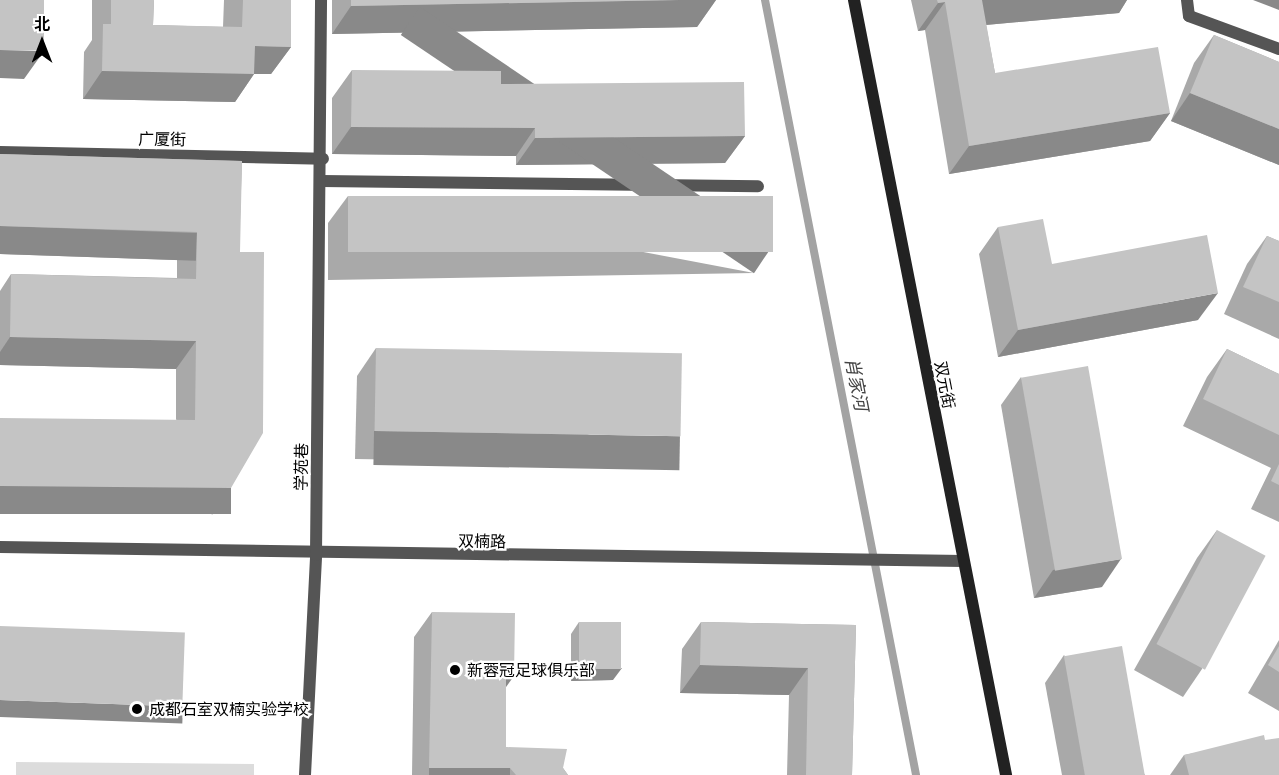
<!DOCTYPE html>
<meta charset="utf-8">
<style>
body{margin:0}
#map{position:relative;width:1279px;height:775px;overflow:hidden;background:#fff;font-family:"Golos Text","Noto Sans SC",sans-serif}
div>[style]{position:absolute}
.green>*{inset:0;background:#dcdcdc}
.stream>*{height:8px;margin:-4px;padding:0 4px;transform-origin:4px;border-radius:4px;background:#a3a3a3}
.service>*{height:12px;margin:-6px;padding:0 6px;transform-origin:6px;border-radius:6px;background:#555}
.minor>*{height:12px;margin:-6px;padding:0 6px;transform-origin:6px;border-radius:6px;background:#555}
.secondary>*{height:12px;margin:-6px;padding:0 6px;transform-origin:6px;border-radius:6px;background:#222}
.wall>*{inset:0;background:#a9a9a9}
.shaded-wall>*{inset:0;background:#898989;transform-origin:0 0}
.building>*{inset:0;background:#c4c4c4;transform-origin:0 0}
.dots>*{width:16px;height:16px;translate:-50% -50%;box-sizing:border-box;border:3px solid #fff;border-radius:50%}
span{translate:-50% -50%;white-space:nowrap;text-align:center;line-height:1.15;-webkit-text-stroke:4.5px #fff;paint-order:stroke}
.street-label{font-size:16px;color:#000}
.poi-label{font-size:16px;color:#000}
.left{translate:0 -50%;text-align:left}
.water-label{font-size:18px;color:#444;font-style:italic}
.north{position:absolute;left:12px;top:12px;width:60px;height:60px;-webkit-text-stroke:4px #fff;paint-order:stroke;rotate:0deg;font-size:16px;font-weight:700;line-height:24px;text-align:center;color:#000}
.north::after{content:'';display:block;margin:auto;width:21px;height:27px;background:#000;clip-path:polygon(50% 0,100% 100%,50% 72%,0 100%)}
</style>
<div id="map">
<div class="green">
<div style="clip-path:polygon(16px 762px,254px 764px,254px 775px,16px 775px)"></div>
</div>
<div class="stream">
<div style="left:765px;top:0;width:790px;rotate:78.97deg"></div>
</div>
<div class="service">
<div style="left:322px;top:181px;width:436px;rotate:0.7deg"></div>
</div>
<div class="minor">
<div style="left:1187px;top:0;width:16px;rotate:83deg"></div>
<div style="left:1189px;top:16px;width:96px;rotate:20.1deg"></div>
<div style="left:0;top:152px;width:323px;rotate:1.2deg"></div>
<div style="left:0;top:547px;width:963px;rotate:0.83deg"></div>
<div style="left:305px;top:775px;width:220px;rotate:-87.1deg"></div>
<div style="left:316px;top:555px;width:555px;rotate:-89.48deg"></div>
</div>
<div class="secondary">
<div style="left:854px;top:0;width:790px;rotate:78.9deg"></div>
</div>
<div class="wall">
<div style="clip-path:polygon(92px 0,154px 0,153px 25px,223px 27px,224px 0,291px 0,291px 47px,271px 74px,254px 74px,235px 102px,83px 99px,84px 52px,92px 40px)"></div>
<div style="clip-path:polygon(332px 0,716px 0,697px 27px,332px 34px)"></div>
<div style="clip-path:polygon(911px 0,1127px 0,1119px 13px,986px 25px,995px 73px,1170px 113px,1150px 141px,949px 174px,925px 30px,918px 31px)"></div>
<div style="clip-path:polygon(1214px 35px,1279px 62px,1279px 165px,1171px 121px,1194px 63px)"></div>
<div style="clip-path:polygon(352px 70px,501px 84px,745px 136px,725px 163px,516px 165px,516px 156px,332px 154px,332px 98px)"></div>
<div style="clip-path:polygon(0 154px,242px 161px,231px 488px,212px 515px,176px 419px,176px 369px,0 365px,0 291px,11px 274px,177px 278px,177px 260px,0 254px)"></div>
<div style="clip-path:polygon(348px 196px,754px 273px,328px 280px,328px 223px)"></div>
<div style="clip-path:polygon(998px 227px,1052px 264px,1198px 320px,998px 357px,979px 254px)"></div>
<div style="clip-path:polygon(1267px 236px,1279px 241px,1279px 339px,1224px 314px,1247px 264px)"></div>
<div style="clip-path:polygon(376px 348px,661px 464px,355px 459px,357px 376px)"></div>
<div style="clip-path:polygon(1227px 349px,1279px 374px,1279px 522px,1251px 509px,1271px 468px,1183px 426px,1207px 377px)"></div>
<div style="clip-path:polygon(1021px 377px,1102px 587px,1034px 598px,1001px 405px)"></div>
<div style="clip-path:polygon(1217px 530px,1202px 669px,1183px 697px,1134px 670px,1197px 558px)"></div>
<div style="clip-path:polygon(432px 612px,506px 686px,506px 747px,563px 768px,568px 775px,412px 775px,414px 637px)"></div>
<div style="clip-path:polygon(579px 622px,613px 680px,571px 681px,571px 634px)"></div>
<div style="clip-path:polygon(701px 622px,856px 625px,852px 775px,787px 775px,789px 695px,680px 693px,682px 649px)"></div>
<div style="clip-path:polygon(1279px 640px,1279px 711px,1248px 693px)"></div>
<div style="clip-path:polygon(1064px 655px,1145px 775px,1062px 775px,1045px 683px)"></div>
<div style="clip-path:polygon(1265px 740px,1279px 775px,1170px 775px,1184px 755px)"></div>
</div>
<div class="shaded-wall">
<div style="clip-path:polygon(679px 0,716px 0,697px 27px,332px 34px,351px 6px)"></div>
<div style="clip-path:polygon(981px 0,1127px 0,1119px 13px,963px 27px)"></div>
<div style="clip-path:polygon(1253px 0,1279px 0,1279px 10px)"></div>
<div style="clip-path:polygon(945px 2px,925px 30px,918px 31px,938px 3px)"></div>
<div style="clip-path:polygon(255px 46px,291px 47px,271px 74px,254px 74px,235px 102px,83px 99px,102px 71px)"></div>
<div style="clip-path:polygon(0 50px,44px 51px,24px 79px,0 78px)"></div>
<div style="clip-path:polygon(1190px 93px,1279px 129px,1279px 165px,1171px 121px)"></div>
<div style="clip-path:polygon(1170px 113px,1150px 141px,949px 174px,969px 146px)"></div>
<div style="clip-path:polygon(351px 127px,535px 128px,516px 156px,332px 154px)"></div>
<div style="clip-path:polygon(745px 136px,725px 163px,516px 165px,535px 138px)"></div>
<div style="left:0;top:226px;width:197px;height:28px;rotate:2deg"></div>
<div style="left:773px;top:245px;width:34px;height:426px;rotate:124deg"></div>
<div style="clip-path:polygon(1218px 293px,1198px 320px,998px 357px,1018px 330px)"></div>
<div style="clip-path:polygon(10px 337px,196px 341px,176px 369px,0 365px,0 352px)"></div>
<div style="left:374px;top:431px;width:306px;height:34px;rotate:1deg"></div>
<div style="left:0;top:486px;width:231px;height:28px"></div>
<div style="clip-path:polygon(1121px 559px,1102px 587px,1034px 598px,1053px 570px)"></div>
<div style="clip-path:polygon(700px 665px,808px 668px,789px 695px,680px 693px)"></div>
<div style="clip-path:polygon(622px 668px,613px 680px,571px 681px,580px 669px)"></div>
<div style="clip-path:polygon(506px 676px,514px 676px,496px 701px)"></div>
<div style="left:0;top:700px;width:183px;height:17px;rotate:2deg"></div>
<div style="left:429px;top:768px;width:81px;height:9px"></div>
</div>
<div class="building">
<div style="left:0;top:0;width:44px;height:50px"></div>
<div style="clip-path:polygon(111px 0,154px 0,153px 25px,242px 27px,243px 0,291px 0,291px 47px,255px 46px,254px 74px,102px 71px,103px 24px,111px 24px)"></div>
<div style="clip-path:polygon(351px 0,679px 0,351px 6px)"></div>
<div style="clip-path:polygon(937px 0,982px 0,995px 73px,1158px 47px,1170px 113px,969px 146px,945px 2px,938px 3px)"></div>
<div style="clip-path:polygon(1214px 35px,1279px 62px,1279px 129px,1190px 93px)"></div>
<div style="clip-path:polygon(352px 70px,501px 71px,501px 84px,744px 82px,745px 136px,535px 138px,535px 128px,351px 127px)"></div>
<div style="clip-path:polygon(0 154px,242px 161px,240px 252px,264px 252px,263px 433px,231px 488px,0 486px,0 418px,195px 420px,196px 341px,10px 337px,11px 274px,196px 279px,197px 232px,0 226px)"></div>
<div style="left:348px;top:196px;width:425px;height:56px"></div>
<div style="clip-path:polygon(1043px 219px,1052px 264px,1207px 235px,1218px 293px,1018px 330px,998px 227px)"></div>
<div style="clip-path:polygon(1267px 236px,1279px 241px,1279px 302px,1243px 287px)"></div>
<div style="left:376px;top:348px;width:306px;height:83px;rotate:1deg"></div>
<div style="clip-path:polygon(1227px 349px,1279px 374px,1279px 435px,1203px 399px)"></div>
<div style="left:1088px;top:366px;width:196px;height:68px;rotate:80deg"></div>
<div style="clip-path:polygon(1279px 464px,1279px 485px,1271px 481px)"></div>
<div style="left:1217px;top:530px;width:55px;height:129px;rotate:28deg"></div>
<div style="clip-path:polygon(432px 612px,515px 613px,514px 676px,506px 676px,506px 747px,567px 749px,563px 768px,568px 775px,516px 775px,510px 768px,429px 768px)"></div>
<div style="left:579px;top:622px;width:42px;height:47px"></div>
<div style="clip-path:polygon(701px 622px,856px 625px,852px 775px,806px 775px,808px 668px,700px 665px)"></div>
<div style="left:0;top:626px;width:185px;height:74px;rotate:2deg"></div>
<div style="left:1122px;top:646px;width:131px;height:59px;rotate:80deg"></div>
<div style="clip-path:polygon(1279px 646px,1279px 672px,1268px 665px)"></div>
<div style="clip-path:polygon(1264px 735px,1265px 740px,1279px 738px,1279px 775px,1189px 775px,1184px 755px)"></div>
</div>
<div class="dots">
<div style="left:455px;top:670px;background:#000"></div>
<div style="left:137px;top:709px;background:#000"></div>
</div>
<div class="street-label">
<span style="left:162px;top:139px;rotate:1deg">广厦街</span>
<span style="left:945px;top:385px;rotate:79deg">双元街</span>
<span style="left:301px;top:467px;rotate:-89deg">学苑巷</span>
<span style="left:482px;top:541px;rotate:1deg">双楠路</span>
</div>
<div class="poi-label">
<span class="left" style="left:467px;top:670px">新蓉冠足球俱乐部</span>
<span class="left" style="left:149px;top:709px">成都石室双楠实验学校</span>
</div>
<div class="water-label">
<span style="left:857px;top:384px;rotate:79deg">肖家河</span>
</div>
<div class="north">北</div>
</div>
